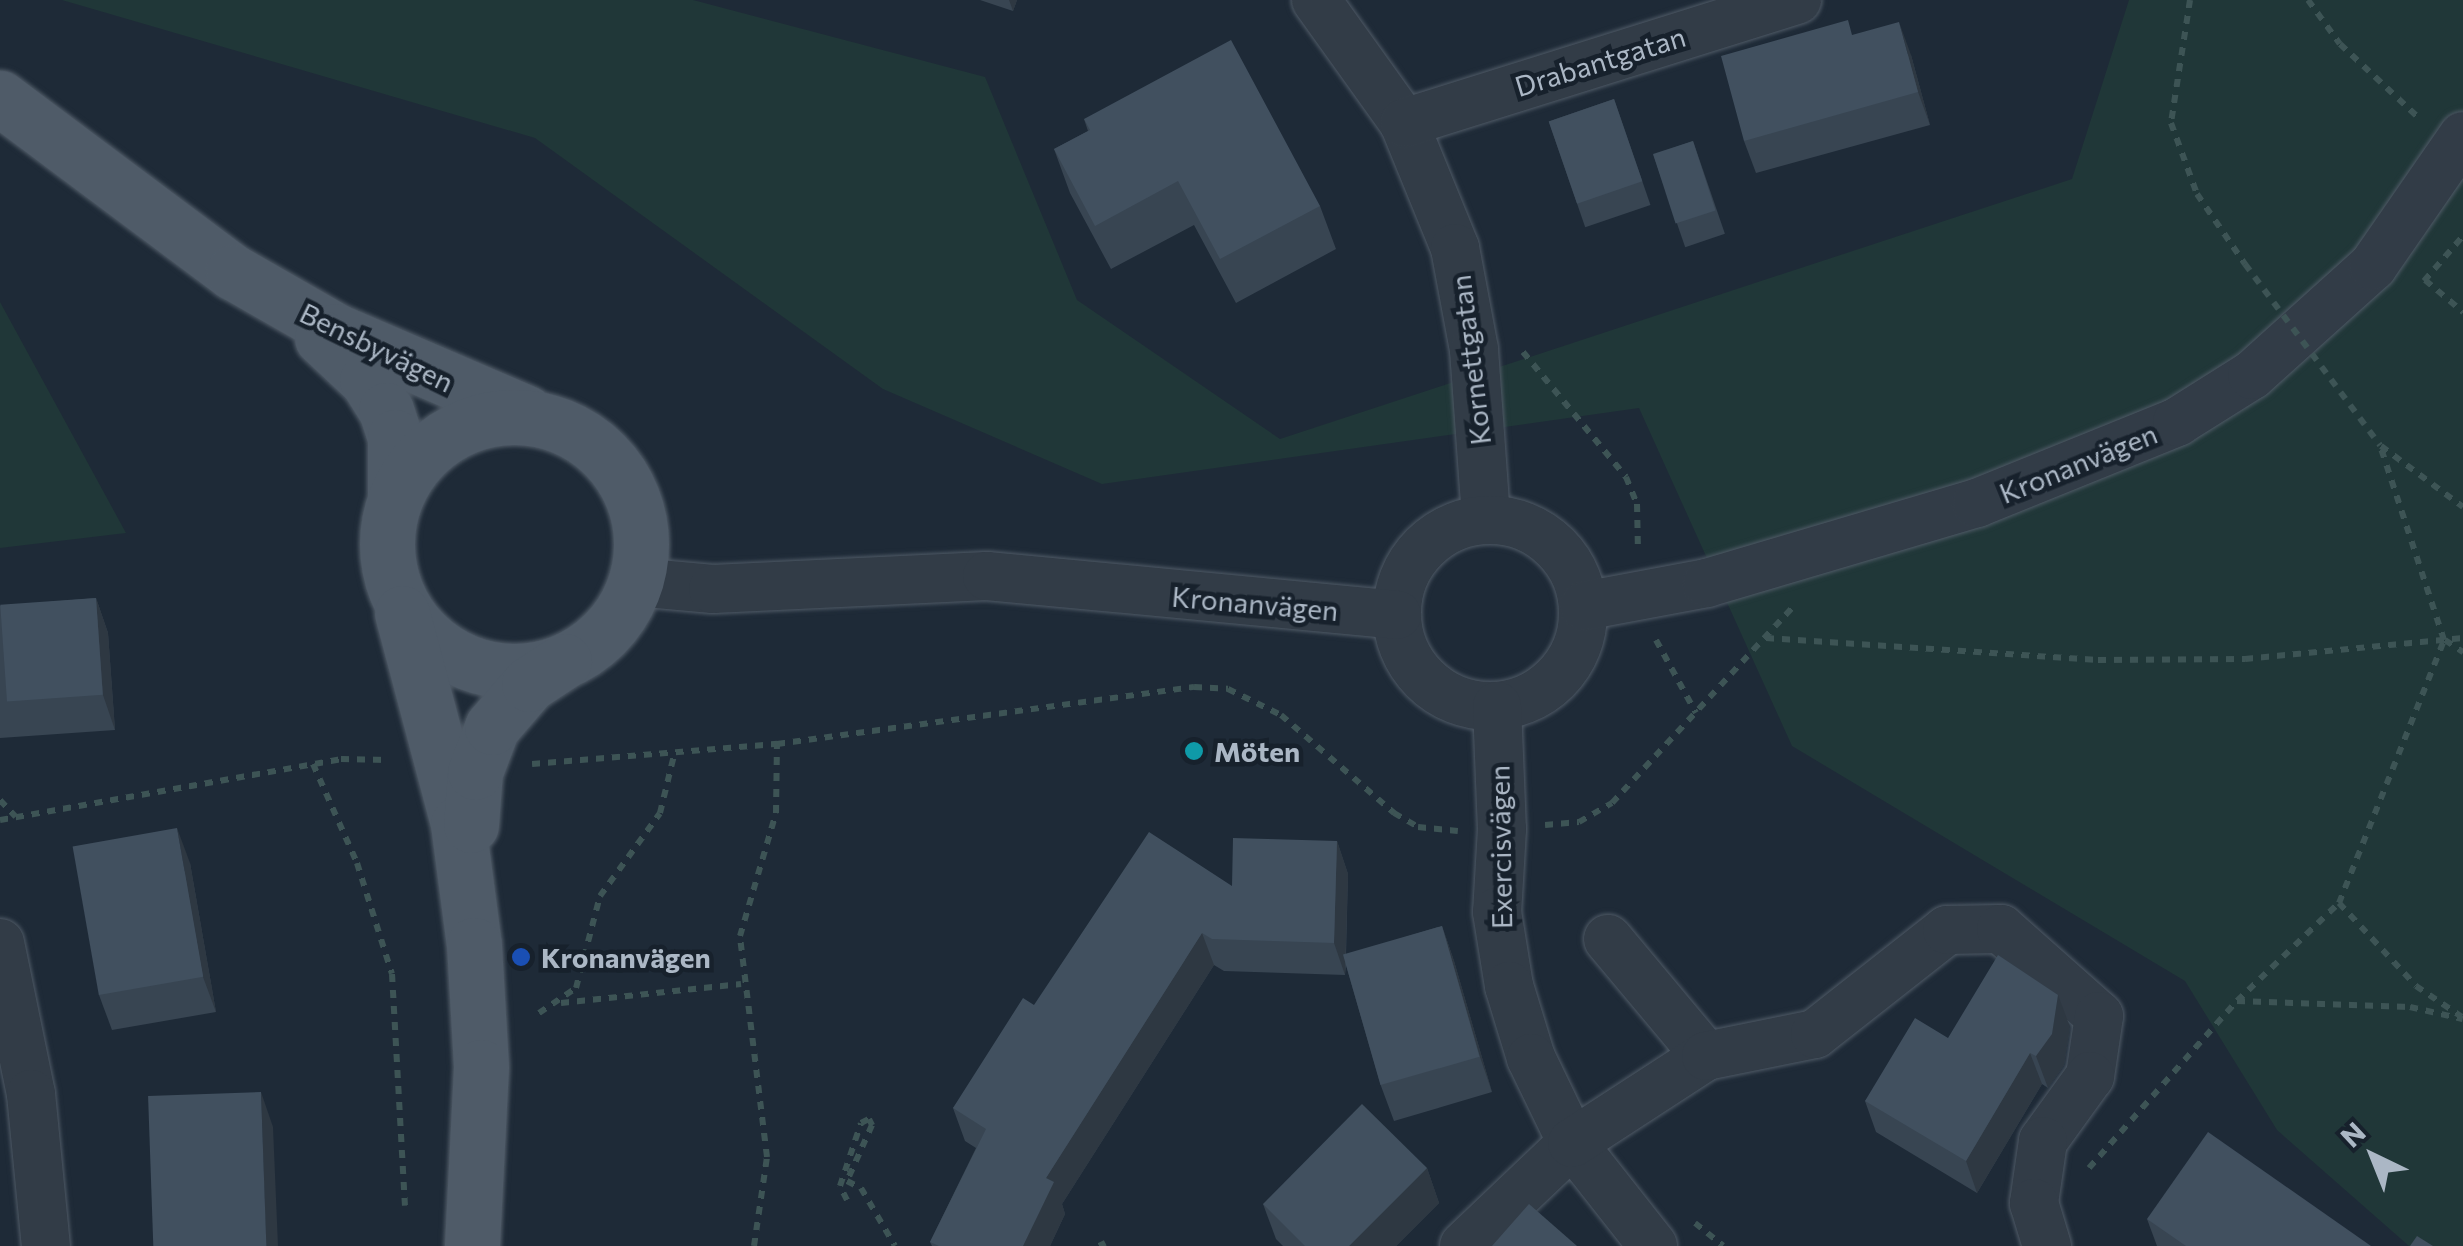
<!DOCTYPE html>
<meta charset="utf-8">
<style>
body{margin:0}
#map{position:relative;width:2463px;height:1246px;overflow:hidden;background:#1e2a37;font-family:Commissioner,sans-serif}
div>[style]{position:absolute}
.green>*{inset:0;background:#203738}
.path>*{height:6px;margin-top:-3px;transform-origin:0;background:repeating-linear-gradient(90deg,#3d5455 0 8px,transparent 0 16px)}
.roads{filter:drop-shadow(0 0 2px #4f5a66) drop-shadow(0 0 2px #4f5a66)}
.minor>*{height:48px;margin:-24px;padding:0 24px;transform-origin:24px;border-radius:24px;background:#323c47}
.minor>.ring{margin:-24px;padding:0;box-sizing:content-box;background:none;border:48px solid #323c47;border-radius:50%}
.major>*{height:55px;margin:-27.5px;padding:0 27.5px;transform-origin:27.5px;border-radius:27.5px;background:#4f5b68}
.major>.ring{margin:-27.5px;padding:0;box-sizing:content-box;background:none;border:55px solid #4f5b68;border-radius:50%}
.path-bridge>*{height:6px;margin-top:-3px;transform-origin:0;background:repeating-linear-gradient(90deg,#3d5455 0 8px,transparent 0 16px)}
.wall>*{inset:0;background:#384552;transform-origin:0 0}
.shaded-wall>*{inset:0;background:#2e3842}
.building>*{inset:0;background:#41505f;transform-origin:0 0}
.dots>*{width:28px;height:28px;translate:-50% -50%;box-sizing:border-box;border:5px solid #17212c;border-radius:50%}
span{translate:-50% -50%;white-space:nowrap;text-align:center;line-height:1.15;-webkit-text-stroke:9px #17212c;paint-order:stroke}
.street-label{font-size:28px;color:#abb7c5}
.poi-label{font-size:28px;color:#abb7c5;font-weight:700}
.left{translate:0 -50%;text-align:left}
.north{position:absolute;left:2323px;top:1106px;width:100px;height:100px;-webkit-text-stroke:8px #17212c;paint-order:stroke;rotate:317deg;font-size:28px;font-weight:700;line-height:40px;text-align:center;color:#abb7c5}
.north::after{content:'';display:block;margin:auto;width:35px;height:45px;background:#abb7c5;clip-path:polygon(50% 0,100% 100%,50% 72%,0 100%)}
</style>
<div id="map">
<div class="green">
<div style="clip-path:polygon(62px 0,693px 0,985px 77px,1077px 300px,1280px 439px,2072px 179px,2129px 0,2463px 0,2463px 1246px,2409px 1246px,2277px 1130px,2185px 981px,1792px 746px,1639px 408px,1102px 484px,883px 389px,535px 138px)"></div>
<div style="clip-path:polygon(0 302px,126px 533px,0 548px)"></div>
</div>
<div class="path">
<div style="left:2190px;top:0;width:124px;rotate:98.8deg"></div>
<div style="left:2171px;top:123px;width:76px;rotate:69.9deg"></div>
<div style="left:2197px;top:194px;width:85px;rotate:55.6deg"></div>
<div style="left:2308px;top:0;width:54px;rotate:54deg"></div>
<div style="left:2340px;top:44px;width:110px;rotate:43.2deg"></div>
<div style="left:2425px;top:280px;width:50px;rotate:40.1deg"></div>
<div style="left:2424px;top:281px;width:60px;rotate:-49.1deg"></div>
<div style="left:1523px;top:352px;width:162px;rotate:50.5deg"></div>
<div style="left:1626px;top:477px;width:29px;rotate:68deg"></div>
<div style="left:1637px;top:504px;width:46px;rotate:88.8deg"></div>
<div style="left:2381px;top:446px;width:102px;rotate:36.6deg"></div>
<div style="left:1766px;top:638px;width:333px;rotate:3.8deg"></div>
<div style="left:2098px;top:660px;width:147px;rotate:-0.4deg"></div>
<div style="left:2245px;top:659px;width:219px;rotate:-5.5deg"></div>
<div style="left:1656px;top:640px;width:83px;rotate:61.3deg"></div>
<div style="left:2445px;top:640px;width:22px;rotate:34deg"></div>
<div style="left:313px;top:764px;width:108px;rotate:66deg"></div>
<div style="left:357px;top:863px;width:116px;rotate:72.5deg"></div>
<div style="left:392px;top:974px;width:232px;rotate:86.8deg"></div>
<div style="left:532px;top:764px;width:246px;rotate:-4.7deg"></div>
<div style="left:777px;top:744px;width:421px;rotate:-7.8deg"></div>
<div style="left:1194px;top:687px;width:34px;rotate:3deg"></div>
<div style="left:1228px;top:689px;width:59px;rotate:26.1deg"></div>
<div style="left:1281px;top:715px;width:150px;rotate:40.9deg"></div>
<div style="left:1394px;top:813px;width:28px;rotate:30deg"></div>
<div style="left:1418px;top:827px;width:40px;rotate:5.7deg"></div>
<div style="left:0;top:800px;width:23px;rotate:47deg"></div>
<div style="left:0;top:820px;width:346px;rotate:-10.1deg"></div>
<div style="left:341px;top:759px;width:47px;rotate:1.2deg"></div>
<div style="left:1545px;top:825px;width:34px;rotate:-5deg"></div>
<div style="left:1579px;top:822px;width:38px;rotate:-30deg"></div>
<div style="left:1612px;top:803px;width:265px;rotate:-47.3deg"></div>
<div style="left:2339px;top:903px;width:113px;rotate:47.1deg"></div>
<div style="left:2416px;top:986px;width:55px;rotate:34deg"></div>
<div style="left:2237px;top:1001px;width:173px;rotate:2deg"></div>
<div style="left:2410px;top:1007px;width:54px;rotate:12.8deg"></div>
<div style="left:561px;top:1003px;width:181px;rotate:-6deg"></div>
<div style="left:539px;top:1013px;width:45px;rotate:-34deg"></div>
<div style="left:576px;top:988px;width:95px;rotate:-75.4deg"></div>
<div style="left:600px;top:896px;width:102px;rotate:-54.1deg"></div>
<div style="left:660px;top:813px;width:60px;rotate:-76.4deg"></div>
<div style="left:2089px;top:1168px;width:223px;rotate:-48.5deg"></div>
<div style="left:2237px;top:1001px;width:141px;rotate:-43.9deg"></div>
<div style="left:2339px;top:903px;width:283px;rotate:-68.2deg"></div>
<div style="left:2444px;top:640px;width:205px;rotate:-108.2deg"></div>
<div style="left:847px;top:1200px;width:16px;rotate:-117deg"></div>
<div style="left:840px;top:1186px;width:66px;rotate:-71.6deg"></div>
<div style="left:861px;top:1123px;width:9px;rotate:-27deg"></div>
<div style="left:869px;top:1119px;width:7px;rotate:63deg"></div>
<div style="left:872px;top:1125px;width:61px;rotate:114.1deg"></div>
<div style="left:847px;top:1181px;width:16px;rotate:27deg"></div>
<div style="left:861px;top:1188px;width:67px;rotate:59.6deg"></div>
<div style="left:1695px;top:1223px;width:36px;rotate:39deg"></div>
<div style="left:754px;top:1246px;width:90px;rotate:-81.7deg"></div>
<div style="left:767px;top:1157px;width:223px;rotate:-97deg"></div>
<div style="left:740px;top:936px;width:128px;rotate:-73.7deg"></div>
<div style="left:776px;top:813px;width:69px;rotate:-89.2deg"></div>
<div style="left:1099px;top:1246px;width:7px;rotate:-27deg"></div>
</div>
<div class="roads">
<div class="minor">
<div style="left:1316px;top:0;width:151px;rotate:54.4deg"></div>
<div style="left:1404px;top:123px;width:135px;rotate:67.8deg"></div>
<div style="left:1455px;top:248px;width:104px;rotate:79.4deg"></div>
<div style="left:1474px;top:350px;width:169px;rotate:85.9deg"></div>
<div style="left:1404px;top:123px;width:412px;rotate:-17.4deg"></div>
<div class="ring" style="left:1397px;top:520px;width:138px;height:138px"></div>
<div style="left:636px;top:582px;width:77px;rotate:5.2deg"></div>
<div style="left:713px;top:589px;width:274px;rotate:-2.7deg"></div>
<div style="left:987px;top:576px;width:412px;rotate:5.4deg"></div>
<div style="left:1584px;top:606px;width:125px;rotate:-10.6deg"></div>
<div style="left:1707px;top:583px;width:282px;rotate:-16.5deg"></div>
<div style="left:1977px;top:503px;width:216px;rotate:-22deg"></div>
<div style="left:2177px;top:422px;width:89px;rotate:-32.1deg"></div>
<div style="left:2252px;top:375px;width:163px;rotate:-42deg"></div>
<div style="left:2373px;top:266px;width:158px;rotate:-55.3deg"></div>
<div style="left:1497px;top:706px;width:123px;rotate:87.7deg"></div>
<div style="left:1502px;top:829px;width:83px;rotate:93.4deg"></div>
<div style="left:1497px;top:912px;width:75px;rotate:80.8deg"></div>
<div style="left:1509px;top:986px;width:75px;rotate:73deg"></div>
<div style="left:1531px;top:1058px;width:94px;rotate:64.2deg"></div>
<div style="left:1572px;top:1143px;width:131px;rotate:51.8deg"></div>
<div style="left:1608px;top:939px;width:153px;rotate:50.1deg"></div>
<div style="left:0;top:943px;width:154px;rotate:78.4deg"></div>
<div style="left:31px;top:1094px;width:153px;rotate:84.4deg"></div>
<div style="left:1464px;top:1246px;width:149px;rotate:-43.6deg"></div>
<div style="left:1572px;top:1143px;width:160px;rotate:-33deg"></div>
<div style="left:1706px;top:1056px;width:111px;rotate:-11.4deg"></div>
<div style="left:1815px;top:1034px;width:168px;rotate:-38.2deg"></div>
<div style="left:1947px;top:930px;width:54px;rotate:-1.1deg"></div>
<div style="left:2001px;top:929px;width:131px;rotate:41.6deg"></div>
<div style="left:2099px;top:1016px;width:61px;rotate:98.5deg"></div>
<div style="left:2090px;top:1076px;width:80px;rotate:125.9deg"></div>
<div style="left:2043px;top:1141px;width:63px;rotate:98.3deg"></div>
<div style="left:2034px;top:1203px;width:45px;rotate:73.2deg"></div>
</div>
<div class="major">
<div style="left:0;top:98px;width:291px;rotate:36.8deg"></div>
<div style="left:233px;top:272px;width:119px;rotate:29.8deg"></div>
<div style="left:336px;top:331px;width:207px;rotate:23.3deg"></div>
<div style="left:322px;top:338px;width:62px;rotate:43deg"></div>
<div style="left:367px;top:380px;width:36px;rotate:58deg"></div>
<div style="left:386px;top:410px;width:28px;rotate:72deg"></div>
<div style="left:395px;top:437px;width:61px;rotate:90deg"></div>
<div class="ring" style="left:387px;top:417px;width:199px;height:199px"></div>
<div style="left:402px;top:613px;width:218px;rotate:75.1deg"></div>
<div style="left:458px;top:824px;width:122px;rotate:82.5deg"></div>
<div style="left:474px;top:945px;width:122px;rotate:86.7deg"></div>
<div style="left:481px;top:1067px;width:179px;rotate:92.9deg"></div>
<div style="left:471px;top:825px;width:53px;rotate:-85.7deg"></div>
<div style="left:475px;top:772px;width:48px;rotate:-69.3deg"></div>
<div style="left:492px;top:727px;width:57px;rotate:-49.3deg"></div>
<div style="left:529px;top:684px;width:42px;rotate:-33.3deg"></div>
</div>
</div>
<div class="path-bridge">
<div style="left:2245px;top:264px;width:226px;rotate:53.3deg"></div>
</div>
<div class="wall">
<div style="clip-path:polygon(980px 0,1017px 0,1013px 11px)"></div>
<div style="clip-path:polygon(1853px 35px,1911px 55px,1930px 125px,1756px 173px,1744px 141px)"></div>
<div style="left:1614px;top:99px;width:112px;height:69px;rotate:71deg"></div>
<div style="clip-path:polygon(1084px 119px,1320px 206px,1336px 249px,1236px 303px,1194px 225px,1111px 269px,1070px 193px,1054px 149px,1088px 131px)"></div>
<div style="left:1693px;top:141px;width:98px;height:42px;rotate:71deg"></div>
<div style="clip-path:polygon(96px 598px,108px 633px,115px 730px,0 738px,0 606px)"></div>
<div style="clip-path:polygon(1337px 841px,1348px 874px,1346px 955px,1442px 926px,1454px 961px,1492px 1092px,1394px 1121px,1381px 1086px,1346px 965px,1345px 975px,1224px 971px,1214px 965px,1062px 1204px,1065px 1214px,1050px 1246px,932px 1246px,930px 1242px,976px 1148px,965px 1141px,953px 1108px,1034px 1005px)"></div>
<div style="clip-path:polygon(190px 863px,216px 1012px,112px 1030px,99px 995px)"></div>
<div style="clip-path:polygon(2070px 1027px,2064px 1065px,2048px 1088px,2042px 1084px,1977px 1193px,1876px 1132px,1865px 1101px,1948px 1038px)"></div>
<div style="clip-path:polygon(1427px 1168px,1439px 1203px,1396px 1246px,1283px 1246px,1276px 1239px,1263px 1204px)"></div>
<div style="clip-path:polygon(2147px 1219px,2371px 1246px,2157px 1246px)"></div>
</div>
<div class="shaded-wall">
<div style="clip-path:polygon(1009px 0,1017px 0,1013px 11px)"></div>
<div style="clip-path:polygon(1899px 22px,1911px 55px,1930px 125px,1918px 92px)"></div>
<div style="clip-path:polygon(96px 598px,108px 633px,115px 730px,103px 695px)"></div>
<div style="clip-path:polygon(177px 828px,190px 863px,216px 1012px,203px 977px)"></div>
<div style="clip-path:polygon(1337px 841px,1348px 874px,1345px 975px,1334px 943px)"></div>
<div style="clip-path:polygon(1442px 926px,1454px 961px,1492px 1092px,1480px 1057px)"></div>
<div style="clip-path:polygon(1202px 933px,1214px 965px,1062px 1204px,1065px 1214px,1050px 1246px,1023px 1246px,1046px 1178px)"></div>
<div style="clip-path:polygon(2058px 995px,2070px 1027px,2064px 1065px,2048px 1088px,2036px 1056px)"></div>
<div style="clip-path:polygon(2030px 1053px,2042px 1084px,1977px 1193px,1966px 1161px)"></div>
<div style="clip-path:polygon(261px 1092px,273px 1127px,278px 1246px,266px 1246px)"></div>
<div style="clip-path:polygon(1427px 1168px,1439px 1203px,1396px 1246px,1349px 1246px)"></div>
</div>
<div class="building">
<div style="clip-path:polygon(1848px 20px,1852px 35px,1899px 22px,1918px 92px,1744px 141px,1721px 56px)"></div>
<div style="clip-path:polygon(1231px 40px,1320px 206px,1220px 259px,1178px 181px,1095px 226px,1054px 149px,1090px 130px,1084px 119px)"></div>
<div style="left:1614px;top:99px;width:87px;height:69px;rotate:71deg"></div>
<div style="left:1693px;top:141px;width:73px;height:42px;rotate:72deg"></div>
<div style="left:96px;top:598px;width:97px;height:96px;rotate:86deg"></div>
<div style="left:177px;top:828px;width:151px;height:106px;rotate:80deg"></div>
<div style="clip-path:polygon(1149px 832px,1232px 886px,1233px 838px,1337px 841px,1334px 943px,1212px 939px,1202px 933px,1046px 1178px,1054px 1182px,1023px 1246px,939px 1246px,930px 1242px,986px 1129px,953px 1108px,1023px 998px,1034px 1005px)"></div>
<div style="left:1442px;top:926px;width:136px;height:103px;rotate:74deg"></div>
<div style="clip-path:polygon(1998px 955px,2058px 995px,2052px 1034px,2036px 1056px,2030px 1053px,1966px 1161px,1865px 1101px,1915px 1018px,1948px 1038px)"></div>
<div style="left:261px;top:1092px;width:154px;height:113px;rotate:88deg"></div>
<div style="clip-path:polygon(1362px 1104px,1427px 1168px,1349px 1246px,1305px 1246px,1263px 1204px)"></div>
<div style="clip-path:polygon(2208px 1132px,2371px 1246px,2186px 1246px,2147px 1219px)"></div>
<div style="clip-path:polygon(1529px 1204px,1577px 1246px,1492px 1246px)"></div>
<div style="clip-path:polygon(2417px 1236px,2433px 1246px,2410px 1246px)"></div>
</div>
<div class="dots">
<div style="left:1194px;top:751px;background:#0f9aa8"></div>
<div style="left:521px;top:957px;background:#1a4fb4"></div>
</div>
<div class="street-label">
<span style="left:1600px;top:61px;rotate:-17deg">Drabantgatan</span>
<span style="left:377px;top:347px;rotate:26deg">Bensbyvägen</span>
<span style="left:1470px;top:360px;rotate:-97deg">Kornettgatan</span>
<span style="left:2078px;top:463px;rotate:-22deg">Kronanvägen</span>
<span style="left:1255px;top:603px;rotate:5deg">Kronanvägen</span>
<span style="left:1500px;top:847px;rotate:-91deg">Exercisvägen</span>
</div>
<div class="poi-label">
<span class="left" style="left:1214px;top:751px">Möten</span>
<span class="left" style="left:541px;top:957px">Kronanvägen</span>
</div>
<div class="north">N</div>
</div>
